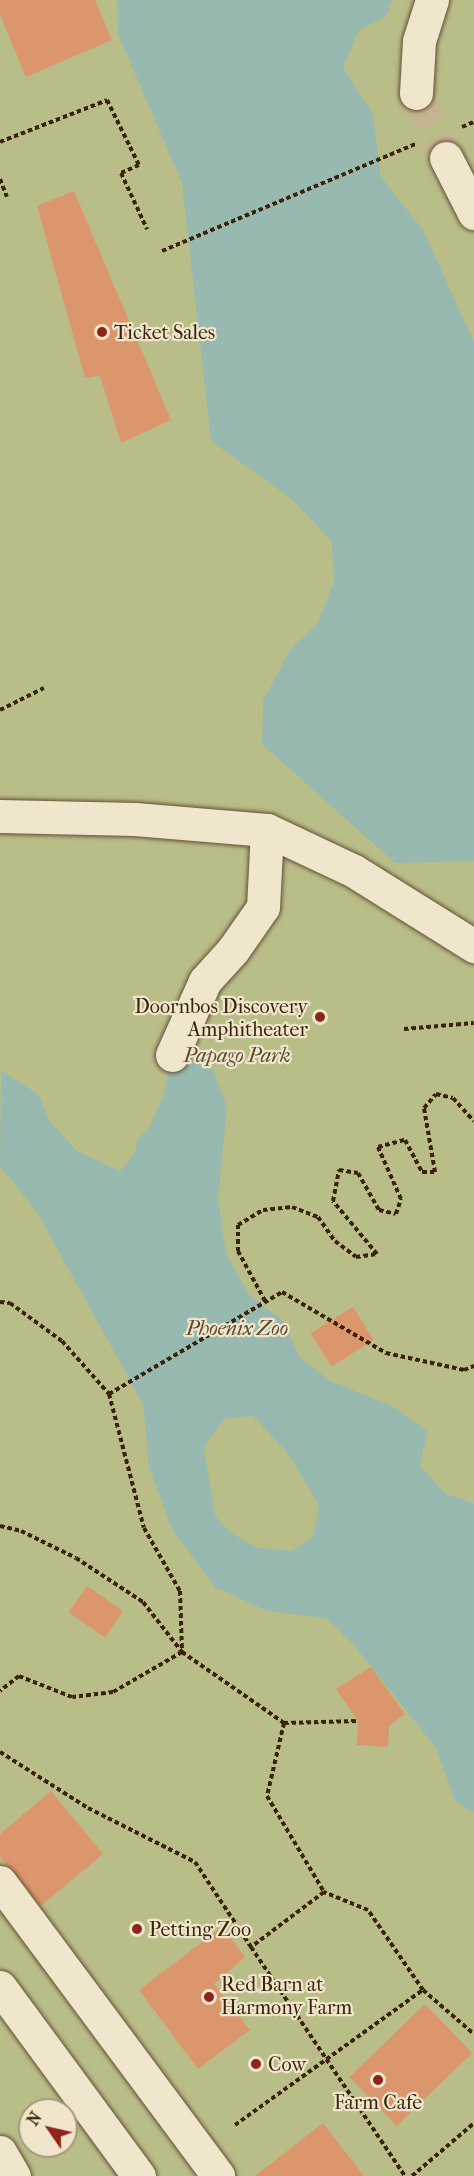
<!DOCTYPE html>
<style>
body{margin:0}
#map{position:relative;width:474px;height:2176px;overflow:hidden;background:#e7d8b1;font-family:"IM FELL French Canon",serif}
div>[style]{position:absolute}
.green>*{inset:0;background:#b9be89}
.water>*{inset:0;background:#97b9af}
.building>*{inset:0;background:#dc966d;transform-origin:0 0}
.minor-tunnel>*{height:33px;margin-top:-16.5px;transform-origin:0;background:repeating-linear-gradient(90deg,#c5b490 0 33px,transparent 0 49px)}
.path>*{height:4px;margin-top:-2px;transform-origin:0;background:repeating-linear-gradient(90deg,#3b220c 0 4.5px,transparent 0 7.5px)}
.roads{filter:drop-shadow(0 0 2px #665035) drop-shadow(0 0 2px #665035)}
.minor>*{height:33px;margin:-16.5px;padding:0 16.5px;transform-origin:16.5px;border-radius:16.5px;background:#efe6cc}
.dots>*{width:16px;height:16px;translate:-50% -50%;box-sizing:border-box;border:3px solid #efe6cc;border-radius:50%}
span{translate:-50% -50%;white-space:nowrap;text-align:center;line-height:1.15;-webkit-text-stroke:4.5px #efe6cc;paint-order:stroke}
.poi-label{font-size:20px;color:#3b220c}
.left{translate:0 -50%;text-align:left}
.right{translate:-100% -50%;text-align:right}
.park-label{font-size:20px;color:#5a492b;font-style:italic}
.north{position:absolute;left:18px;top:2098px;width:60px;height:60px;box-sizing:border-box;background:#efe6cc;border:2px solid #a7987f;border-radius:50%;rotate:304deg;font-size:16px;font-weight:700;line-height:24px;text-align:center;color:#3b220c}
.north::after{content:'';display:block;margin:auto;width:21px;height:27px;background:#8f2418;clip-path:polygon(50% 0,100% 100%,50% 72%,0 100%)}
</style>
<div id="map">
<div class="green">
<div style="clip-path:polygon(evenodd,0 0,474px 0,474px 2176px,0 2176px,0 0,30px 2110px,66px 2110px,66px 2146px,30px 2146px,30px 2110px)"></div>
</div>
<div class="water">
<div style="clip-path:polygon(117px 0,392px 0,386px 16px,359px 30px,343px 68px,373px 114px,381px 177px,423px 230px,474px 342px,474px 861px,395px 863px,262px 744px,263px 701px,290px 650px,318px 623px,334px 581px,332px 542px,292px 499px,211px 441px,182px 183px,118px 34px)"></div>
<div style="clip-path:polygon(evenodd,210px 1062px,227px 1106px,218px 1200px,226px 1254px,249px 1295px,284px 1322px,299px 1357px,330px 1381px,394px 1407px,427px 1431px,420px 1466px,446px 1494px,474px 1503px,474px 1813px,455px 1801px,436px 1748px,354px 1645px,326px 1618px,267px 1611px,215px 1587px,172px 1529px,149px 1467px,143px 1404px,37px 1212px,0 1166px,1px 1070px,39px 1095px,49px 1121px,77px 1151px,120px 1171px,136px 1151px,137px 1139px,149px 1128px,164px 1094px,169px 1065px,210px 1062px,253px 1416px,287px 1452px,319px 1505px,313px 1537px,292px 1551px,258px 1548px,231px 1533px,215px 1516px,204px 1447px,224px 1419px,253px 1416px)"></div>
</div>
<div class="building">
<div style="clip-path:polygon(0 0,95px 0,112px 40px,26px 77px,0 15px)"></div>
<div style="clip-path:polygon(74px 191px,171px 420px,121px 443px,100px 376px,85px 378px,37px 206px)"></div>
<div style="left:353px;top:1307px;width:39px;height:50px;rotate:58deg"></div>
<div style="left:87px;top:1586px;width:44px;height:32px;rotate:35deg"></div>
<div style="clip-path:polygon(371px 1667px,405px 1714px,389px 1726px,388px 1747px,357px 1745px,358px 1721px,336px 1689px)"></div>
<div style="clip-path:polygon(51px 1791px,103px 1854px,41px 1906px,0 1857px,0 1834px)"></div>
<div style="clip-path:polygon(222px 1927px,245px 1957px,214px 1984px,250px 2030px,198px 2069px,139px 1990px)"></div>
<div style="left:425px;top:2004px;width:68px;height:105px;rotate:46deg"></div>
<div style="clip-path:polygon(323px 2123px,364px 2176px,255px 2176px)"></div>
</div>
<div class="minor-tunnel">
<div style="left:416px;top:93px;width:72px;rotate:65.2deg"></div>
</div>
<div class="path">
<div style="left:462px;top:127px;width:13px;rotate:-23deg"></div>
<div style="left:0;top:142px;width:115px;rotate:-21.4deg"></div>
<div style="left:107px;top:100px;width:72px;rotate:63.8deg"></div>
<div style="left:139px;top:165px;width:20px;rotate:156deg"></div>
<div style="left:121px;top:173px;width:62px;rotate:65.1deg"></div>
<div style="left:0;top:179px;width:19px;rotate:69deg"></div>
<div style="left:162px;top:251px;width:275px;rotate:-22.9deg"></div>
<div style="left:0;top:710px;width:49px;rotate:-26.6deg"></div>
<div style="left:404px;top:1029px;width:70px;rotate:-4.9deg"></div>
<div style="left:265px;top:1301px;width:57px;rotate:-118.4deg"></div>
<div style="left:238px;top:1251px;width:26px;rotate:-90deg"></div>
<div style="left:238px;top:1225px;width:29px;rotate:-31deg"></div>
<div style="left:263px;top:1210px;width:29px;rotate:-6deg"></div>
<div style="left:292px;top:1207px;width:28px;rotate:21deg"></div>
<div style="left:318px;top:1217px;width:29px;rotate:55deg"></div>
<div style="left:335px;top:1241px;width:26px;rotate:37deg"></div>
<div style="left:356px;top:1257px;width:21px;rotate:-8deg"></div>
<div style="left:377px;top:1254px;width:69px;rotate:-129.7deg"></div>
<div style="left:333px;top:1201px;width:32px;rotate:-79deg"></div>
<div style="left:339px;top:1170px;width:19px;rotate:9deg"></div>
<div style="left:358px;top:1173px;width:43px;rotate:60.4deg"></div>
<div style="left:379px;top:1210px;width:17px;rotate:13deg"></div>
<div style="left:396px;top:1214px;width:16px;rotate:-72deg"></div>
<div style="left:401px;top:1199px;width:57px;rotate:-113.9deg"></div>
<div style="left:378px;top:1147px;width:28px;rotate:-15deg"></div>
<div style="left:405px;top:1140px;width:36px;rotate:62deg"></div>
<div style="left:422px;top:1172px;width:13px"></div>
<div style="left:435px;top:1172px;width:65px;rotate:-99.8deg"></div>
<div style="left:424px;top:1108px;width:18px;rotate:-49deg"></div>
<div style="left:436px;top:1094px;width:17px;rotate:13deg"></div>
<div style="left:453px;top:1098px;width:31px;rotate:48deg"></div>
<div style="left:0;top:1302px;width:10px;rotate:6deg"></div>
<div style="left:10px;top:1303px;width:64px;rotate:36.2deg"></div>
<div style="left:62px;top:1341px;width:71px;rotate:48.4deg"></div>
<div style="left:109px;top:1394px;width:138px;rotate:75.4deg"></div>
<div style="left:144px;top:1528px;width:73px;rotate:60.3deg"></div>
<div style="left:180px;top:1591px;width:61px;rotate:88.1deg"></div>
<div style="left:182px;top:1652px;width:124px;rotate:34.8deg"></div>
<div style="left:284px;top:1723px;width:75px;rotate:103.1deg"></div>
<div style="left:267px;top:1796px;width:112px;rotate:59.3deg"></div>
<div style="left:324px;top:1892px;width:91px;rotate:143deg"></div>
<div style="left:251px;top:1947px;width:276px;rotate:56.1deg"></div>
<div style="left:109px;top:1394px;width:201px;rotate:-30.5deg"></div>
<div style="left:282px;top:1292px;width:121px;rotate:30.4deg"></div>
<div style="left:386px;top:1353px;width:80px;rotate:12.3deg"></div>
<div style="left:464px;top:1370px;width:11px;rotate:-22deg"></div>
<div style="left:0;top:1526px;width:22px;rotate:13deg"></div>
<div style="left:21px;top:1531px;width:61px;rotate:26.1deg"></div>
<div style="left:76px;top:1558px;width:80px;rotate:33.3deg"></div>
<div style="left:143px;top:1602px;width:63px;rotate:52deg"></div>
<div style="left:182px;top:1652px;width:80px;rotate:149.9deg"></div>
<div style="left:113px;top:1692px;width:41px;rotate:173deg"></div>
<div style="left:72px;top:1697px;width:57px;rotate:-158.4deg"></div>
<div style="left:19px;top:1676px;width:24px;rotate:142deg"></div>
<div style="left:284px;top:1723px;width:74px;rotate:-1.5deg"></div>
<div style="left:0;top:1752px;width:104px;rotate:32.5deg"></div>
<div style="left:88px;top:1808px;width:120px;rotate:26.8deg"></div>
<div style="left:195px;top:1862px;width:102px;rotate:56.6deg"></div>
<div style="left:423px;top:1990px;width:67px;rotate:40.8deg"></div>
<div style="left:235px;top:2125px;width:231px;rotate:-35.7deg"></div>
<div style="left:423px;top:1990px;width:97px;rotate:-124.5deg"></div>
<div style="left:368px;top:1910px;width:48px;rotate:-157.8deg"></div>
<div style="left:412px;top:2176px;width:82px;rotate:-40.5deg"></div>
</div>
<div class="roads">
<div class="minor">
<div style="left:416px;top:93px;width:52px;rotate:-86.7deg"></div>
<div style="left:419px;top:41px;width:43px;rotate:-72.4deg"></div>
<div style="left:446px;top:158px;width:62px;rotate:63deg"></div>
<div style="left:0;top:816px;width:135px;rotate:1.3deg"></div>
<div style="left:135px;top:819px;width:132px;rotate:4.8deg"></div>
<div style="left:267px;top:830px;width:96px;rotate:25.2deg"></div>
<div style="left:354px;top:871px;width:142px;rotate:32deg"></div>
<div style="left:172px;top:1055px;width:81px;rotate:-66deg"></div>
<div style="left:205px;top:981px;width:42px;rotate:-47.9deg"></div>
<div style="left:233px;top:950px;width:52px;rotate:-55.1deg"></div>
<div style="left:263px;top:907px;width:77px;rotate:-87deg"></div>
<div style="left:0;top:1882px;width:366px;rotate:53.4deg"></div>
<div style="left:0;top:1987px;width:235px;rotate:53.7deg"></div>
<div style="left:0;top:2152px;width:28px;rotate:60deg"></div>
</div>
</div>
<div class="dots">
<div style="left:102px;top:332px;background:#8f2418"></div>
<div style="left:320px;top:1017px;background:#8f2418"></div>
<div style="left:137px;top:1929px;background:#8f2418"></div>
<div style="left:209px;top:1997px;background:#8f2418"></div>
<div style="left:256px;top:2064px;background:#8f2418"></div>
<div style="left:378px;top:2080px;background:#8f2418"></div>
</div>
<div class="poi-label">
<span class="left" style="left:114px;top:332px">Ticket Sales</span>
<span class="right" style="left:308px;top:1018px">Doornbos Discovery<br>Amphitheater</span>
<span class="left" style="left:149px;top:1929px">Petting Zoo</span>
<span class="left" style="left:221px;top:1996px">Red Barn at<br>Harmony Farm</span>
<span class="left" style="left:268px;top:2064px">Cow</span>
<span style="left:378px;top:2102px">Farm Cafe</span>
</div>
<div class="park-label">
<span style="left:237px;top:1055px">Papago Park</span>
<span style="left:237px;top:1328px">Phoenix Zoo</span>
</div>
<div class="north">N</div>
</div>
